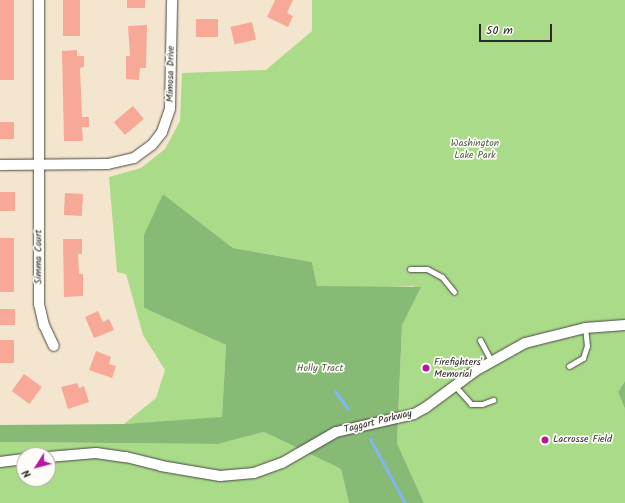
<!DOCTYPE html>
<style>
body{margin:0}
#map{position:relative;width:625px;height:503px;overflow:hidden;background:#f4e6ce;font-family:Kalam,sans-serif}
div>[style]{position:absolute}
.green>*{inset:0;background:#aadb89}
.forest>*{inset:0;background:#87bb75}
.stream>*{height:3px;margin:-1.5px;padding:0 1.5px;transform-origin:1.5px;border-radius:1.5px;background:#81b7f0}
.building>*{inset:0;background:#f7a897;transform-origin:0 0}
.roads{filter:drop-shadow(0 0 1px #494743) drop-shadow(0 0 1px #494743)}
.lane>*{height:5px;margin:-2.5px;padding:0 2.5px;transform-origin:2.5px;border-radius:2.5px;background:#fff}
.street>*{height:10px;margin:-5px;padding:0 5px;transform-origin:5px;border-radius:5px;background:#fff}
.dots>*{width:11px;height:11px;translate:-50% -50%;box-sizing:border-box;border:2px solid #fdfcf7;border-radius:50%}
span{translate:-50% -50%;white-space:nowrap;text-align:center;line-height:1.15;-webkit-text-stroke:3.5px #fdfcf7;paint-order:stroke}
.street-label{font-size:10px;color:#2b2b2b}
.park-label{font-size:10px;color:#516047}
.poi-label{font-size:10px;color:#2b2b2b}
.left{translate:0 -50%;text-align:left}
.north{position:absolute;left:16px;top:447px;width:40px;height:40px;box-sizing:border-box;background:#fdfcf7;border:1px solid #a9a8a5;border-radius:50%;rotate:234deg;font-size:11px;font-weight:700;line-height:16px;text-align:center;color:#2b2b2b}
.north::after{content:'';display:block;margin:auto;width:14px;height:18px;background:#b5179e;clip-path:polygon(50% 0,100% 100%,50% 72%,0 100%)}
.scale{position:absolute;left:479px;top:24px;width:73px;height:18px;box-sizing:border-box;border:2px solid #2b2b2b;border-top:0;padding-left:5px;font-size:12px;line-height:14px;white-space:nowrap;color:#2b2b2b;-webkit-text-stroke:3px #fdfcf7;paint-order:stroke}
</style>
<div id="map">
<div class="green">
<div style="clip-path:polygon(312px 0,625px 0,625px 381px,618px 392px,625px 409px,625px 503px,424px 503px,397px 443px,402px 325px,414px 286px,356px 288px,317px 286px,312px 262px,233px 248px,163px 194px,144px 308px,226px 345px,222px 418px,124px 424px,156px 398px,165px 370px,143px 335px,126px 274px,117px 272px,109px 177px,141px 168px,165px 149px,180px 121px,182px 73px,266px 70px,312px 31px)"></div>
<div style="clip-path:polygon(evenodd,264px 432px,341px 469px,349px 503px,0 503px,0 442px,218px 444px,264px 432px,24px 455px,48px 455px,48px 479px,24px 479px,24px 455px)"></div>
</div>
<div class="forest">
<div style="clip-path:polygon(163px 194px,233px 248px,312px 262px,317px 286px,421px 287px,402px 325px,397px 443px,424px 503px,349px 503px,341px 469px,264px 432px,218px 444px,0 442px,0 425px,124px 424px,222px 417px,226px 345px,144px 308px,144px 235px)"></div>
<div style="clip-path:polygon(625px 381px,625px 409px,618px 392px)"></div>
</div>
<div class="stream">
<div style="left:335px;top:391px;width:22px;rotate:54deg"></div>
<div style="left:370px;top:439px;width:73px;rotate:61.3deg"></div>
</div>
<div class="building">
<div style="left:0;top:0;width:14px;height:80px"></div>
<div style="left:63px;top:0;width:17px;height:36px"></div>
<div style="left:127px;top:0;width:18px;height:8px"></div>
<div style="clip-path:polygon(275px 0,293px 0,287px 13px,293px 16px,288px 27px,267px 17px)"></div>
<div style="left:196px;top:19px;width:22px;height:18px"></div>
<div style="left:252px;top:22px;width:18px;height:22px;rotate:77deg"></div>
<div style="clip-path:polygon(147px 25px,146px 68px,140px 68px,139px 80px,126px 79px,126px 56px,130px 56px,128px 26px)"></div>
<div style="clip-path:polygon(77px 50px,77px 56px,84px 56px,84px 67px,80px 68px,82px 117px,89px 117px,89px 127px,82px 127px,83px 141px,64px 141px,62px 51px)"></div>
<div style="left:133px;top:106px;width:17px;height:25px;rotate:50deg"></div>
<div style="left:0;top:122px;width:14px;height:17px"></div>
<div style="left:0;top:192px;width:15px;height:19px"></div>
<div style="left:65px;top:193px;width:18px;height:22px;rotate:3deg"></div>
<div style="left:14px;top:238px;width:54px;height:14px;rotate:90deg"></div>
<div style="clip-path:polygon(63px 239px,82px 239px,82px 254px,78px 254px,79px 274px,83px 274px,83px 296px,64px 297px)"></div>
<div style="left:0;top:309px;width:15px;height:16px"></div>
<div style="clip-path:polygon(98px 311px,103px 322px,109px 319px,114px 330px,94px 338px,85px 317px)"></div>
<div style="left:0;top:340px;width:14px;height:23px"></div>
<div style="clip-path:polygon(96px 351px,111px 357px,109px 364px,116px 366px,112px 378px,89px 370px)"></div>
<div style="left:24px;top:374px;width:22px;height:21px;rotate:36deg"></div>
<div style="clip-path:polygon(77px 383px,79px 388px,84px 386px,89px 402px,68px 409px,61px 387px)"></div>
</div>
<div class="roads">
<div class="lane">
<div style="left:410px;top:269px;width:17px"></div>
<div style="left:427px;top:269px;width:17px;rotate:28deg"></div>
<div style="left:442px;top:277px;width:19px;rotate:51deg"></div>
<div style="left:480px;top:340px;width:24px;rotate:62deg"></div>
<div style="left:569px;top:366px;width:16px;rotate:-30deg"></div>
<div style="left:583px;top:358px;width:13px;rotate:-72deg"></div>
<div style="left:587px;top:346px;width:18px;rotate:-96deg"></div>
<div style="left:455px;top:386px;width:24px;rotate:48deg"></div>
<div style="left:471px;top:404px;width:11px"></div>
<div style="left:482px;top:404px;width:12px;rotate:-20deg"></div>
</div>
<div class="street">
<div style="left:39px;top:0;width:304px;rotate:90deg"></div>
<div style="left:39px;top:304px;width:22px;rotate:77deg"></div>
<div style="left:44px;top:325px;width:23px;rotate:65deg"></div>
<div style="left:0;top:165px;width:108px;rotate:-0.5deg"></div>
<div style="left:108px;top:164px;width:27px;rotate:-13deg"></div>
<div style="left:134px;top:158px;width:22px;rotate:-36deg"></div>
<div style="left:152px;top:145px;width:16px;rotate:-52deg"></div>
<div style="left:162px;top:132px;width:24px;rotate:-71deg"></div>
<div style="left:170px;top:109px;width:109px;rotate:-88.9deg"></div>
<div style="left:48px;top:457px;width:48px;rotate:-4.8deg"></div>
<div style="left:96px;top:453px;width:30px;rotate:8deg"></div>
<div style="left:126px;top:457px;width:36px;rotate:14deg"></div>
<div style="left:161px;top:466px;width:60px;rotate:9.6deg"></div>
<div style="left:220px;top:476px;width:34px;rotate:-5deg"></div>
<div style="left:254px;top:473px;width:30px;rotate:-20deg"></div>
<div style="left:282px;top:463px;width:62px;rotate:-29.9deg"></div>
<div style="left:336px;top:432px;width:80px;rotate:-13deg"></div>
<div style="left:414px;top:414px;width:13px;rotate:-29deg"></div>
<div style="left:425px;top:408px;width:62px;rotate:-36.5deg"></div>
<div style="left:475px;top:371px;width:57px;rotate:-29.2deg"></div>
<div style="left:525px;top:343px;width:62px;rotate:-14deg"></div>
<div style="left:585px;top:328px;width:40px;rotate:-4.3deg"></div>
<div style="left:0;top:462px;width:24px;rotate:-7deg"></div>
</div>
</div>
<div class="dots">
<div style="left:426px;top:368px;background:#b5179e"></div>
<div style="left:545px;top:440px;background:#b5179e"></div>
</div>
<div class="street-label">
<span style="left:171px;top:74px;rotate:-89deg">Mimosa Drive</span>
<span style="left:39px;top:257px;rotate:-90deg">Simma Court</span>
<span style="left:378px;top:422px;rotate:-14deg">Taggart Parkway</span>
</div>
<div class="park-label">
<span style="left:475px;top:149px">Washington<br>Lake Park</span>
<span style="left:320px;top:369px">Holly Tract</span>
</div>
<div class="poi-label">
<span class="left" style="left:434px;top:368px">Firefighters'<br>Memorial</span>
<span class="left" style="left:553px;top:440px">Lacrosse Field</span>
</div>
<div class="north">N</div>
<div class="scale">50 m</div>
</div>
